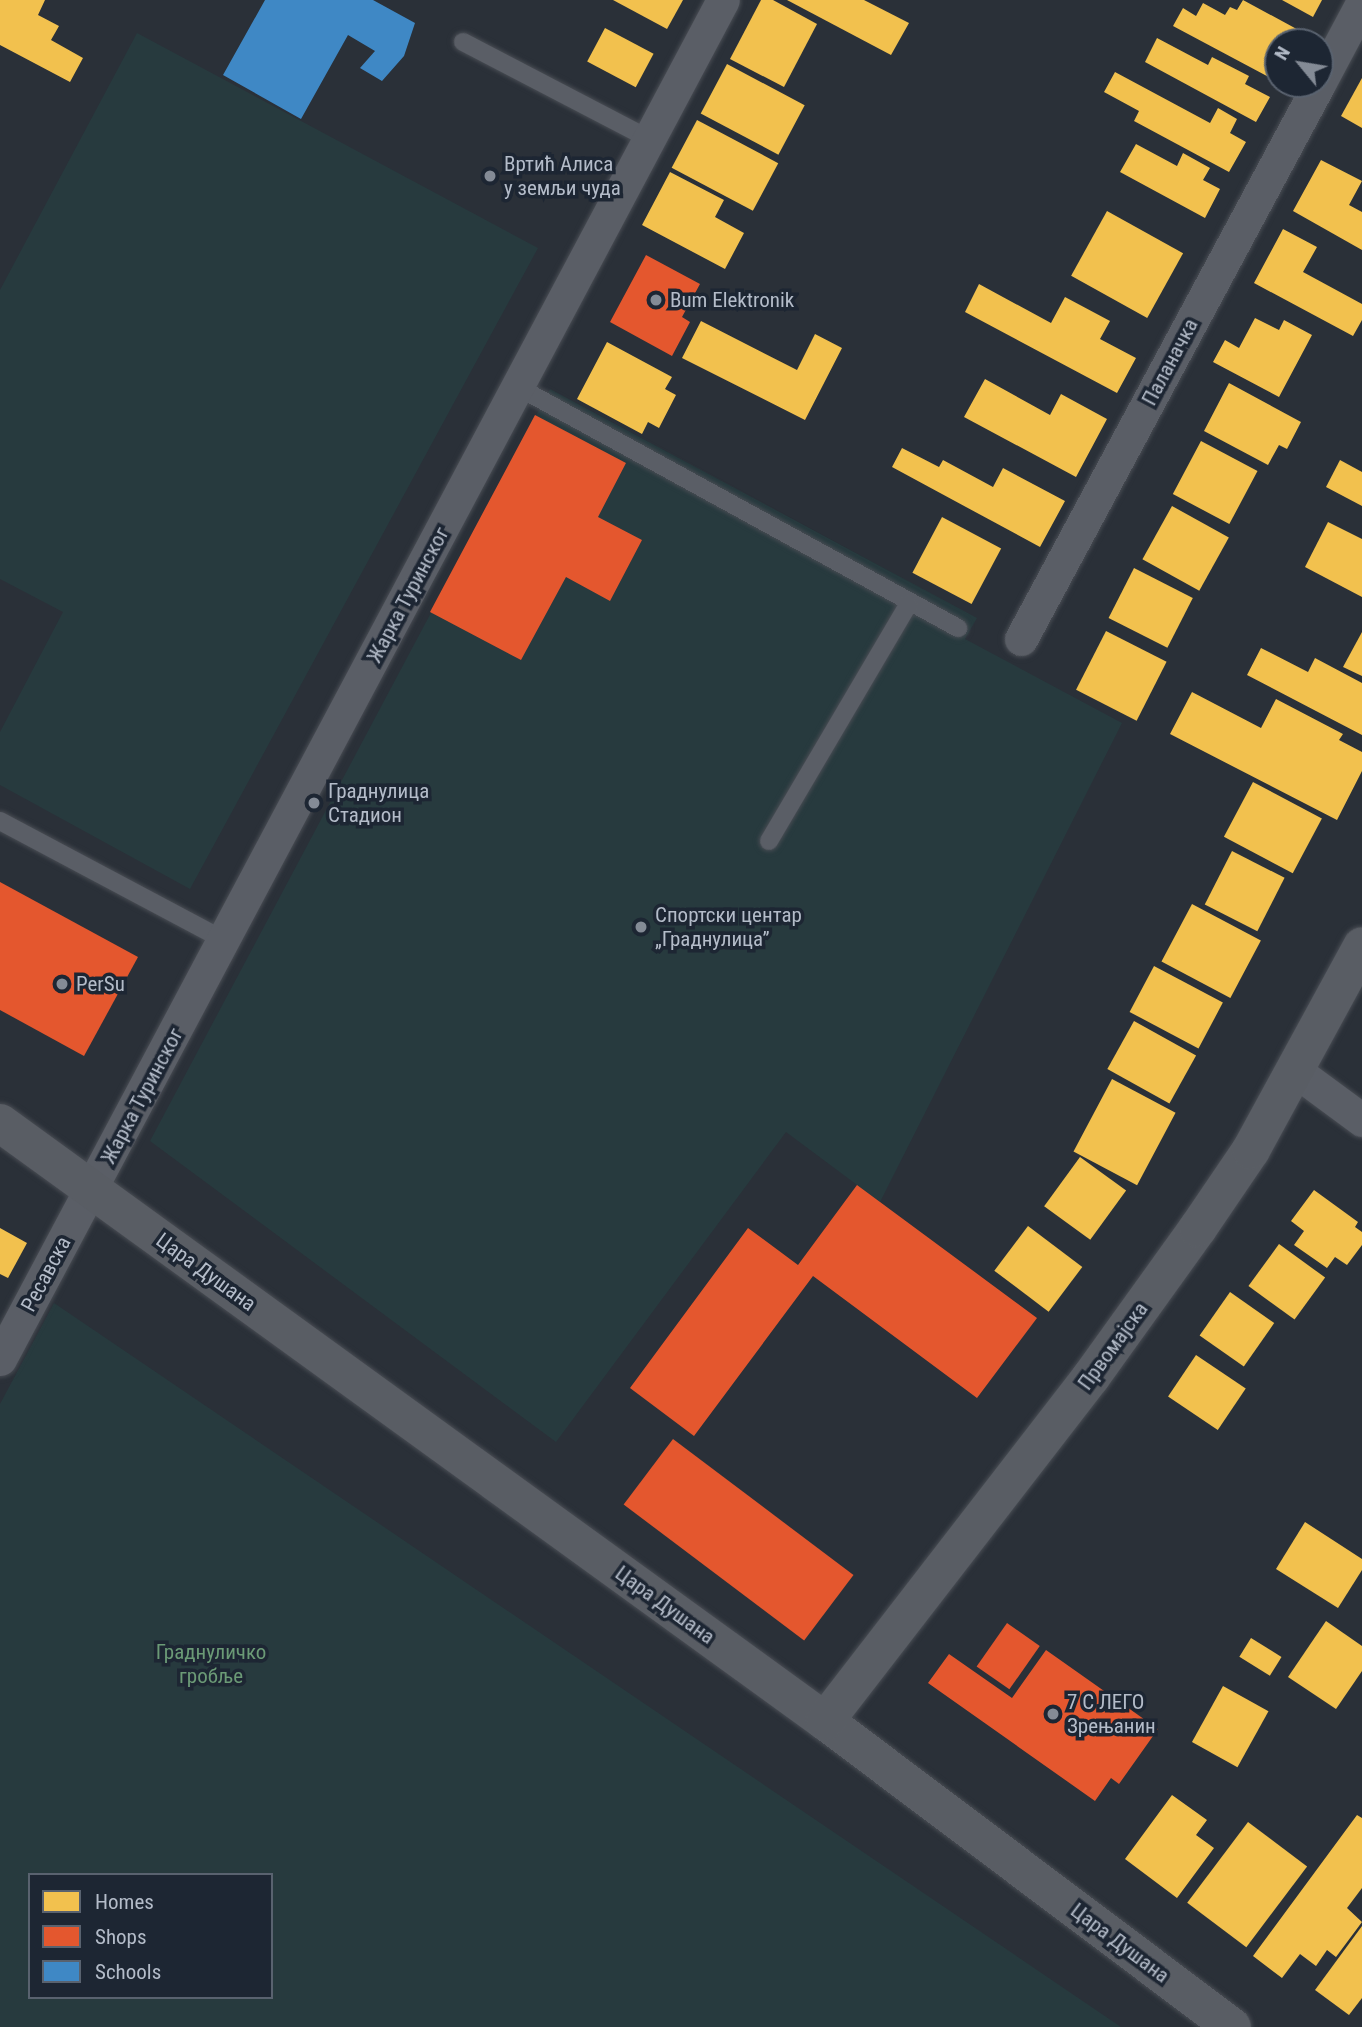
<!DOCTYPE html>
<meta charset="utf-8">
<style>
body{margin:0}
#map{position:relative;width:1362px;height:2027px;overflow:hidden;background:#2a3038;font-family:"Roboto Condensed",sans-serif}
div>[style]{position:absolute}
.green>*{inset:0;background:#273a3e}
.homes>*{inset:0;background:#f2c14e;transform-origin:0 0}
.shops>*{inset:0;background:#e4572e;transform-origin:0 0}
.schools>*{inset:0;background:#3f88c5}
.roads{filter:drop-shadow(0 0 2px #484c53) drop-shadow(0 0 2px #484c53)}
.lane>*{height:18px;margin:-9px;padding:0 9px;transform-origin:9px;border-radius:9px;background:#5a5e66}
.street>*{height:33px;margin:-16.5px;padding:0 16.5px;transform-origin:16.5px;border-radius:16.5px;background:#5a5e66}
.secondary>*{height:38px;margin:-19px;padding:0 19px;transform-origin:19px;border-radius:19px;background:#595d64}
.dots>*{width:19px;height:19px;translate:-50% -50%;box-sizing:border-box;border:4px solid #1d2633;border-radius:50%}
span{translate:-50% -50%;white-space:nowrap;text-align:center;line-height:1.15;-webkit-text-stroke:7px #1d2633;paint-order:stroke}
.poi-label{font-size:21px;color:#b4bcc9}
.left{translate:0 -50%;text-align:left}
.street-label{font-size:21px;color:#b4bcc9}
.park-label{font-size:21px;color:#6b9a76}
.legend{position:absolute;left:28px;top:1873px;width:245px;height:126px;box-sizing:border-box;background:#1d2633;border:2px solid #59626f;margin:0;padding:9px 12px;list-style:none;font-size:21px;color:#b4bcc9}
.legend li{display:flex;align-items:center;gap:14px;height:35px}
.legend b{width:35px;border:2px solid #59626f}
.north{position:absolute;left:1264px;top:28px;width:70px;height:70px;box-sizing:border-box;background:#1d2633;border:2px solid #59626f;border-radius:50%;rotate:300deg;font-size:19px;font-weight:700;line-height:28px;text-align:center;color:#b4bcc9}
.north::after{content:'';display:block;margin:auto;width:24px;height:32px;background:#848b96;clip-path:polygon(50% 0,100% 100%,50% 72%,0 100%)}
</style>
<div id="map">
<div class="green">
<div style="clip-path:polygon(137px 33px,538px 248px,190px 889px,0 785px,0 732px,63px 612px,0 579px,0 290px)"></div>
<div style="clip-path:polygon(550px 389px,977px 618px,965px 639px,1122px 723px,880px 1202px,786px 1132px,556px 1442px,150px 1141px)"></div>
<div style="clip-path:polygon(evenodd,54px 1303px,1121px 2027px,0 2027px,0 1404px,54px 1303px,30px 1875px,271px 1875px,271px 1997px,30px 1997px,30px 1875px)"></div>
</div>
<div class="homes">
<div style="clip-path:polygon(0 0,45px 0,38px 15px,59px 26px,51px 40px,83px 58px,70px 82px,0 45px)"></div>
<div style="clip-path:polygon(613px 0,683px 0,667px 29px)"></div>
<div style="clip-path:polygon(761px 0,773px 0,817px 24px,784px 87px,730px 59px)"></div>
<div style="clip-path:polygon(787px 0,864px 0,909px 23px,891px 55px)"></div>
<div style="clip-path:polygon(1243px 0,1304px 33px,1299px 42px,1278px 42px,1278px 82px,1173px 26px,1183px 8px,1196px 16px,1203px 3px,1225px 15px,1230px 7px,1237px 10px)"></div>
<div style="clip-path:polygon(1282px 0,1322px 0,1313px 17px)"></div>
<div style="left:605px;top:28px;width:55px;height:38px;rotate:28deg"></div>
<div style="clip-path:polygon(1157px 38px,1208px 65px,1212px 57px,1249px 76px,1245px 84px,1270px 97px,1256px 122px,1145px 62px)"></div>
<div style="left:727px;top:64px;width:88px;height:56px;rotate:28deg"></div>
<div style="clip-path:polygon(1115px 72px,1210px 123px,1218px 108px,1237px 119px,1230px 133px,1246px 142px,1229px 172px,1134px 121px,1139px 111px,1104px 92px)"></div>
<div style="clip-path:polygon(1362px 78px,1362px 128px,1341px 116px)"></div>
<div style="left:697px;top:120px;width:92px;height:54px;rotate:28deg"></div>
<div style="clip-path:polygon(1136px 144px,1177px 166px,1183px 153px,1210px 168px,1203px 180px,1220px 189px,1205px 218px,1120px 172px)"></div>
<div style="clip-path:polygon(1321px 160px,1362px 181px,1349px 205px,1362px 212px,1362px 250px,1293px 211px)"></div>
<div style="clip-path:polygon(670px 172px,724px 200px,715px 217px,744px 233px,725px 269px,642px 225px)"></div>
<div style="left:1107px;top:211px;width:87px;height:74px;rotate:29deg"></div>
<div style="clip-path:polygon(1283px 229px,1317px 247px,1303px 272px,1362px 304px,1362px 320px,1353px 336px,1254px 283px)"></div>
<div style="clip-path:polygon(979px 284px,1051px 323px,1065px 297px,1110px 321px,1100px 339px,1136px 358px,1117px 393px,965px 312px)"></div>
<div style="clip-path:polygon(1255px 318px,1279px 330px,1284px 320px,1312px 335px,1279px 397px,1213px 362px,1225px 340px,1239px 348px)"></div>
<div style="clip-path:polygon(701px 321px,797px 370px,815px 334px,842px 348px,805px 420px,682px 358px)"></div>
<div style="clip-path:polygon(607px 342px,672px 377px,665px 389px,676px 395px,659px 428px,648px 422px,642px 434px,577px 399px)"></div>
<div style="clip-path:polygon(985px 379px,1050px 415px,1061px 394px,1107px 419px,1076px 477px,964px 417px)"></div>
<div style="clip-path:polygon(1229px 383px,1301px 422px,1287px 449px,1279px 445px,1268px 465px,1204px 431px)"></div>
<div style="left:1201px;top:441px;width:64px;height:60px;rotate:28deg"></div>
<div style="clip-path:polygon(902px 448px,939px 467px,943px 460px,993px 487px,1003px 468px,1065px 501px,1040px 547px,892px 467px)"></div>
<div style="clip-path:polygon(1340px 460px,1362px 472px,1362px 506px,1326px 487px)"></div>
<div style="left:1172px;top:506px;width:65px;height:61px;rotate:29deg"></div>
<div style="left:942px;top:517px;width:67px;height:63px;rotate:28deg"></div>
<div style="clip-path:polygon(1328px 522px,1362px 539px,1362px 597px,1305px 567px)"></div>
<div style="left:1134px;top:568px;width:66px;height:56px;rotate:27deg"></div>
<div style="left:1106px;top:631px;width:68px;height:66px;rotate:27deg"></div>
<div style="clip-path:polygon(1362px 632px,1362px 676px,1343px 667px)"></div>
<div style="clip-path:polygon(1261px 648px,1308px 672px,1315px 658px,1362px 683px,1362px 735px,1247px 675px)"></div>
<div style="clip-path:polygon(1192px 692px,1261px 728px,1276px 699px,1343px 734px,1339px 740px,1362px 752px,1362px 771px,1337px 820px,1170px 734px)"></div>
<div style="left:1253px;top:782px;width:78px;height:62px;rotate:28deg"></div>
<div style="left:1232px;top:851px;width:59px;height:60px;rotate:27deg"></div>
<div style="left:1192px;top:904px;width:78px;height:65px;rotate:28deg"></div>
<div style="left:1154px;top:966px;width:78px;height:52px;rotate:28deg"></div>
<div style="left:1134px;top:1021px;width:71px;height:55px;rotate:29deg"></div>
<div style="left:1112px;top:1079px;width:72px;height:82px;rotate:28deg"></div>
<div style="left:1080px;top:1157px;width:57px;height:61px;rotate:36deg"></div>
<div style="clip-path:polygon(1314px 1190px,1358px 1222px,1355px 1227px,1362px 1232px,1362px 1245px,1347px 1265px,1335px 1257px,1327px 1268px,1294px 1245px,1304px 1231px,1291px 1221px)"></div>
<div style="left:1028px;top:1226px;width:68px;height:56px;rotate:37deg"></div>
<div style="clip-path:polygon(0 1228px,27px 1243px,8px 1278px,0 1274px)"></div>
<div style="left:1279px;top:1244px;width:57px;height:52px;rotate:36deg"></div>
<div style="left:1230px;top:1292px;width:54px;height:53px;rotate:35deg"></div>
<div style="left:1196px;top:1355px;width:60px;height:50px;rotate:34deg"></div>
<div style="clip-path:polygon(1305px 1522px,1362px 1559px,1362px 1570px,1338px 1608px,1276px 1569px)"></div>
<div style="clip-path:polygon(1326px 1621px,1362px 1646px,1362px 1671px,1336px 1709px,1288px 1677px)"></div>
<div style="left:1251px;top:1638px;width:36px;height:22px;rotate:32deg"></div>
<div style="left:1223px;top:1686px;width:52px;height:64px;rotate:29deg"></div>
<div style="clip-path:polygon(1172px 1795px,1207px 1820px,1196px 1835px,1214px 1848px,1177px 1898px,1125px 1859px)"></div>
<div style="clip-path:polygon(1357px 1815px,1362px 1818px,1362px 1888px,1347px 1908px,1362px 1922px,1336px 1957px,1327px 1950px,1316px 1966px,1300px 1954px,1282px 1978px,1253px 1956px)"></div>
<div style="left:1248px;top:1822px;width:74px;height:101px;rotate:37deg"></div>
<div style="clip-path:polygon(1362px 1926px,1362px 1998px,1349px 2015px,1315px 1990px)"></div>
</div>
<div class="shops">
<div style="clip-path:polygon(646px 255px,700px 284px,682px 317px,690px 322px,672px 356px,610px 322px)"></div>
<div style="clip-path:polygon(535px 415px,626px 463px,598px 517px,642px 540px,610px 601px,566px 577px,521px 660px,430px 612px)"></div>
<div style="clip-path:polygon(0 882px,138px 957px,84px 1056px,0 1010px)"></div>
<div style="clip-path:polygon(857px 1185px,1037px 1318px,977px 1398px,813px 1276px,694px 1436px,630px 1388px,748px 1228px,798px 1265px)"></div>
<div style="left:673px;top:1439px;width:226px;height:82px;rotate:37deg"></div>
<div style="left:1007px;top:1623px;width:40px;height:53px;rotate:35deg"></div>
<div style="clip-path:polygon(1046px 1650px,1158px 1729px,1119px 1784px,1111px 1778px,1095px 1801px,928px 1683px,949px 1654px,1012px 1698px)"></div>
</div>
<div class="schools">
<div style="clip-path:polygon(265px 0,373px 0,415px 23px,404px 56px,382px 81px,360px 68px,375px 51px,348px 35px,301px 119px,223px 75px)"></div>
</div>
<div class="roads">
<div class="lane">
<div style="left:463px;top:42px;width:210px;rotate:27.5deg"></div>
<div style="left:518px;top:387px;width:502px;rotate:28.71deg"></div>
<div style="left:0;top:821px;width:254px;rotate:28deg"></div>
<div style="left:769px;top:841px;width:274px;rotate:-59.5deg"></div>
</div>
<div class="street">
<div style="left:1320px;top:82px;width:89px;rotate:-62deg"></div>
<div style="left:1021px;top:639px;width:630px;rotate:-61.77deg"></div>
<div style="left:1297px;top:1072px;width:81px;rotate:36.4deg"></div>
<div style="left:0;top:1359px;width:1539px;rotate:-61.99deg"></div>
</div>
<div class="secondary">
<div style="left:0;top:1123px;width:1019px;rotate:35.94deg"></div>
<div style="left:825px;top:1721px;width:509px;rotate:36.94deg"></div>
<div style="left:825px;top:1721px;width:435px;rotate:-52.3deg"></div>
<div style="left:1091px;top:1377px;width:183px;rotate:-54.3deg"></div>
<div style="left:1198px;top:1228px;width:94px;rotate:-55.8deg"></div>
<div style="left:1251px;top:1150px;width:232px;rotate:-61.4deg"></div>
</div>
</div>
<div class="dots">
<div style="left:490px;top:176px;background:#848b96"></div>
<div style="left:656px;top:300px;background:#848b96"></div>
<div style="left:314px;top:803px;background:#848b96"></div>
<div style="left:641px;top:927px;background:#848b96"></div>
<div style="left:62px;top:984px;background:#848b96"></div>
<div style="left:1053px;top:1714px;background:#848b96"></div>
</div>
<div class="poi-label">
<span class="left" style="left:504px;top:176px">Вртић Алиса<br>у земљи чуда</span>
<span class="left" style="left:670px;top:300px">Bum Elektronik</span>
<span class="left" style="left:328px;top:803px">Граднулица<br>Стадион</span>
<span class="left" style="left:655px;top:927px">Спортски центар<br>„Граднулица”</span>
<span class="left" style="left:76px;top:984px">PerSu</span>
<span class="left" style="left:1067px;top:1714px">7 С ЛЕГО<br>Зрењанин</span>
</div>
<div class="street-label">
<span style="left:1170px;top:362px;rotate:-62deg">Паланачка</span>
<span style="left:408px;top:595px;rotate:-62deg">Жарка Туринског</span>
<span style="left:142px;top:1096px;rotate:-62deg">Жарка Туринског</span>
<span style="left:206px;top:1272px;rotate:36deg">Цара Душана</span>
<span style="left:46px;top:1274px;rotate:-62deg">Ресавска</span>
<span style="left:1113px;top:1346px;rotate:-54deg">Првомајска</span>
<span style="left:665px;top:1605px;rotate:36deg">Цара Душана</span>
<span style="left:1120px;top:1943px;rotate:37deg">Цара Душана</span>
</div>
<div class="park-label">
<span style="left:211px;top:1664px">Граднуличко<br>гробље</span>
</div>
<ul class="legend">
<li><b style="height:19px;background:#f2c14e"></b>Homes</li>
<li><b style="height:19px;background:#e4572e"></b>Shops</li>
<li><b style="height:19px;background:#3f88c5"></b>Schools</li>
</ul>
<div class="north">N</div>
</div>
